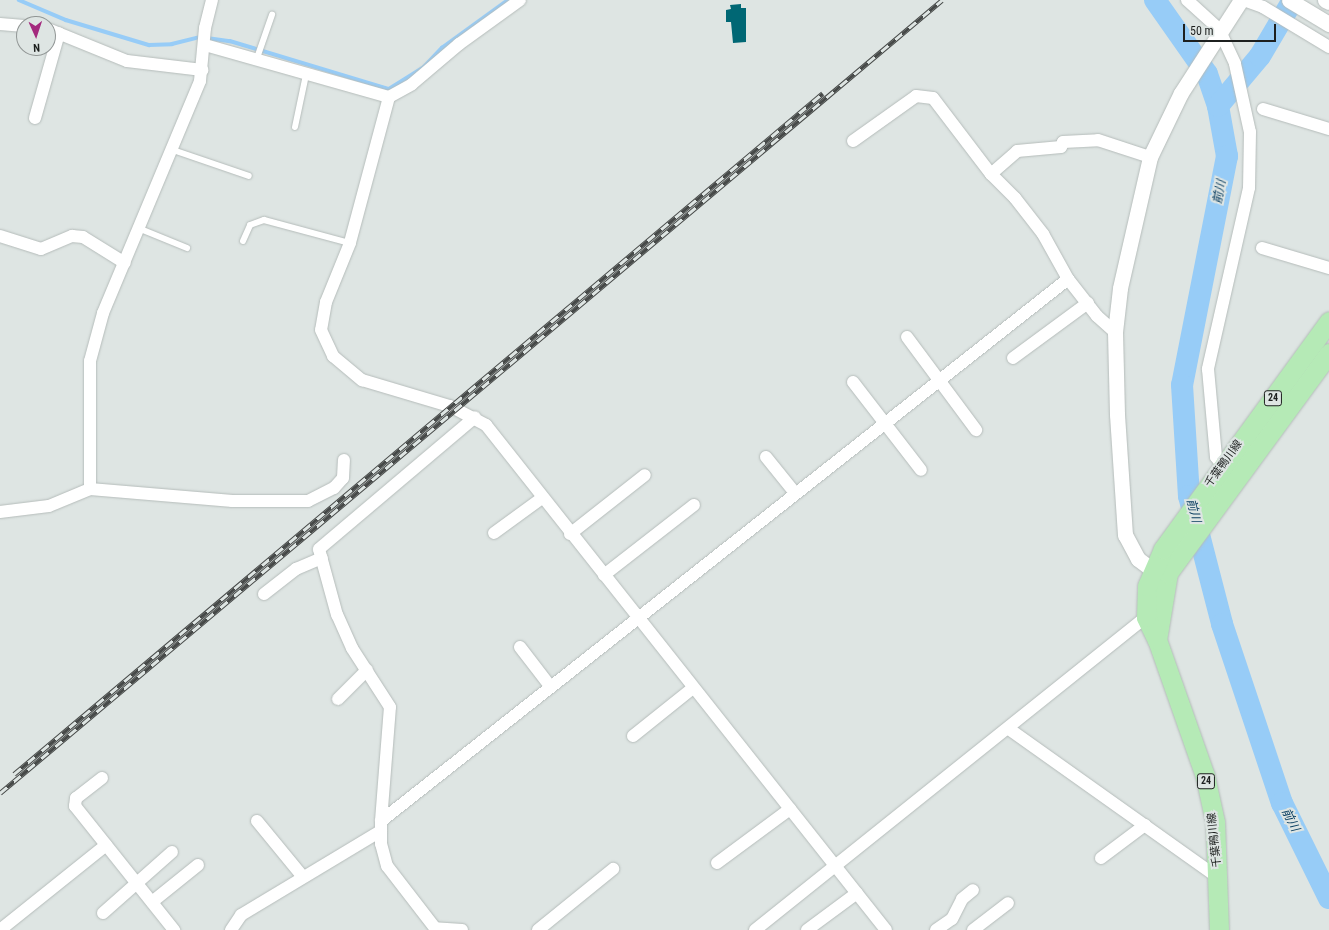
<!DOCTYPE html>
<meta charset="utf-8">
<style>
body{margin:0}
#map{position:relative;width:1329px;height:930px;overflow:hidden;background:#dee5e3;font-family:"Roboto Condensed","Noto Sans JP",sans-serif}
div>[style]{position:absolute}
.stream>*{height:3.5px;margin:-1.75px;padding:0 1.75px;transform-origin:1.75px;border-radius:1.75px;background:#97ccf7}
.river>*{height:22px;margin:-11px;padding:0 11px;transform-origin:11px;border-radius:11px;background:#97ccf7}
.building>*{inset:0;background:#006774}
.roads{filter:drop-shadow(0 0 1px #b5bcba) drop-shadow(0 0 1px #b5bcba)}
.service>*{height:6px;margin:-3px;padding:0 3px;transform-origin:3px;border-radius:3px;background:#fff}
.minor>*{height:12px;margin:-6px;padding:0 6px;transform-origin:6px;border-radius:6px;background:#fff}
.tertiary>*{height:15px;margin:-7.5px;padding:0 7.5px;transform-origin:7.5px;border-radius:7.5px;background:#fff}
.primary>*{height:19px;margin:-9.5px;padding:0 9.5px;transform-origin:9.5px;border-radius:9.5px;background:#b5eab6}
.rail>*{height:4.5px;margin-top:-2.25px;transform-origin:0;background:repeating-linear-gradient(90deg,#dee5e3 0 9px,#464948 0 18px);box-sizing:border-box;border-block:1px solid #464948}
span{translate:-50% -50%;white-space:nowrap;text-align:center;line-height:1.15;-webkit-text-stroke:4px #dee5e3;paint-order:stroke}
.shield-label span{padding:1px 3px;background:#dee5e3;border:1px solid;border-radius:3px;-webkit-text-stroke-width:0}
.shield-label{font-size:10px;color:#1d201f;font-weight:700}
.street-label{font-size:11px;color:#1d201f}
.water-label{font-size:12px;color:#083d60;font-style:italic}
.north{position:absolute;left:16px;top:16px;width:40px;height:40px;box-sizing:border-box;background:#dee5e3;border:1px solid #919695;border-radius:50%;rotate:177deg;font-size:11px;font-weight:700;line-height:16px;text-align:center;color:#1d201f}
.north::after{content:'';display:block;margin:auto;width:14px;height:18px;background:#a42a7e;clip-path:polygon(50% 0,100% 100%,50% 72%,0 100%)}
.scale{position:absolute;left:1183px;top:24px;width:93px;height:18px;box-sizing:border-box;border:2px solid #1d201f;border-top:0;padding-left:5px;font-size:12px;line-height:14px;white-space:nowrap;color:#1d201f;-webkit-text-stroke:3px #dee5e3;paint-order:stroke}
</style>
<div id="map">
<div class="stream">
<div style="left:19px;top:0;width:51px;rotate:23.1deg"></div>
<div style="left:66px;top:20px;width:87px;rotate:16.8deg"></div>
<div style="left:149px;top:45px;width:23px;rotate:-2deg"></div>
<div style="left:172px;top:44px;width:29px;rotate:-14deg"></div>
<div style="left:200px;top:37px;width:30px;rotate:8deg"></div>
<div style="left:230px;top:41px;width:166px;rotate:16.8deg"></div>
<div style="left:389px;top:89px;width:41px;rotate:-32.2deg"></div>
<div style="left:424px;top:67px;width:26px;rotate:-47deg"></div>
<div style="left:442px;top:48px;width:82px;rotate:-36deg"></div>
</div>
<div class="river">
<div style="left:1155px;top:0;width:90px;rotate:54.9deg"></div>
<div style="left:1207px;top:74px;width:34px;rotate:71deg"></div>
<div style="left:1218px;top:106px;width:51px;rotate:79.8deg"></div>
<div style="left:1227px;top:156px;width:233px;rotate:101.1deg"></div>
<div style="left:1182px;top:385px;width:111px;rotate:86.4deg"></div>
<div style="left:1189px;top:496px;width:132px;rotate:75.5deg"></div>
<div style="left:1222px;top:624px;width:189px;rotate:71.5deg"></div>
<div style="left:1282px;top:803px;width:106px;rotate:63.7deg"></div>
<div style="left:1218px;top:106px;width:65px;rotate:-50deg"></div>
<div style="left:1260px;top:56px;width:65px;rotate:-59.5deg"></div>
</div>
<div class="building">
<div style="clip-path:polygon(741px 4px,741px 8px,746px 8px,746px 42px,733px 43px,731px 22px,726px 22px,726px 10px,731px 9px,730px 5px)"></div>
</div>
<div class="roads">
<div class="service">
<div style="left:257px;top:58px;width:46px;rotate:-70.8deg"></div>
<div style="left:295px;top:127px;width:53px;rotate:-78.1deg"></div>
<div style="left:173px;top:150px;width:80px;rotate:18.9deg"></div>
<div style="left:138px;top:228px;width:53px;rotate:22.2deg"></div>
<div style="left:243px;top:241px;width:17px;rotate:-66deg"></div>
<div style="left:250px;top:225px;width:15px;rotate:-20deg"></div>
<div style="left:264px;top:220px;width:89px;rotate:15deg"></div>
</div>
<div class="minor">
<div style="left:1187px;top:0;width:43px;rotate:42.2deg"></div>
<div style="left:1219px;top:29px;width:38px;rotate:65deg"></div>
<div style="left:1235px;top:64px;width:70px;rotate:77.6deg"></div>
<div style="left:1250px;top:132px;width:56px;rotate:91deg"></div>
<div style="left:1249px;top:188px;width:186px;rotate:102.8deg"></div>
<div style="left:1208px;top:369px;width:88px;rotate:84.8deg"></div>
<div style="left:1216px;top:457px;width:11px;rotate:52deg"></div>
<div style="left:1244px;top:0;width:20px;rotate:20deg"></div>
<div style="left:1263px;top:7px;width:77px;rotate:31.2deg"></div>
<div style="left:0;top:24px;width:24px;rotate:5deg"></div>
<div style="left:48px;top:29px;width:85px;rotate:22.1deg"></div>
<div style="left:127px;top:61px;width:76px;rotate:6.8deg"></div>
<div style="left:205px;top:45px;width:191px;rotate:15.8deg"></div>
<div style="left:389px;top:97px;width:26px;rotate:-29deg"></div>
<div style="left:412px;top:84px;width:62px;rotate:-40.4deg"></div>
<div style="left:459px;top:44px;width:75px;rotate:-35.8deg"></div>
<div style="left:389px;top:97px;width:151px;rotate:105deg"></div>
<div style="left:350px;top:243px;width:64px;rotate:112.1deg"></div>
<div style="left:326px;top:302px;width:28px;rotate:100deg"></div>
<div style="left:321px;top:330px;width:29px;rotate:65deg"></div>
<div style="left:333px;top:356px;width:38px;rotate:40deg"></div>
<div style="left:362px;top:380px;width:92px;rotate:16.5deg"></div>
<div style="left:450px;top:406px;width:41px;rotate:27.8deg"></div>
<div style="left:486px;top:425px;width:644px;rotate:51.62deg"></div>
<div style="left:1263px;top:109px;width:69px;rotate:16.9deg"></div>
<div style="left:35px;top:118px;width:88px;rotate:-74.2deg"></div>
<div style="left:853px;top:141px;width:77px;rotate:-35.5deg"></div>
<div style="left:916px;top:96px;width:17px;rotate:7deg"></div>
<div style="left:933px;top:98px;width:96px;rotate:52.7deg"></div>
<div style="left:991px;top:174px;width:34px;rotate:45deg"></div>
<div style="left:1015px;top:198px;width:46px;rotate:52.1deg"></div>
<div style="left:1043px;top:234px;width:51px;rotate:60.9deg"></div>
<div style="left:1068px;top:279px;width:47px;rotate:51.9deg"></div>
<div style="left:1097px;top:316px;width:24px;rotate:42deg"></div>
<div style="left:991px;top:174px;width:35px;rotate:-41deg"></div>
<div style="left:1017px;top:151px;width:44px;rotate:-5.2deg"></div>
<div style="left:1061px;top:147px;width:5px;rotate:-68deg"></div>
<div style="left:1063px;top:142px;width:35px;rotate:-3deg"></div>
<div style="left:1098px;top:140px;width:55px;rotate:18.1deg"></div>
<div style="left:0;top:236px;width:43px;rotate:17.6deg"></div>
<div style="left:41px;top:249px;width:34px;rotate:-23deg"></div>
<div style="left:72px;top:236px;width:11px;rotate:5deg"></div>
<div style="left:83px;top:237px;width:49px;rotate:31.8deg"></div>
<div style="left:1262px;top:248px;width:70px;rotate:16.6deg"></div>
<div style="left:907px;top:337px;width:116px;rotate:53.4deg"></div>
<div style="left:1013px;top:358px;width:93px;rotate:-36.3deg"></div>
<div style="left:853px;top:382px;width:111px;rotate:52.3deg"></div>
<div style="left:766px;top:457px;width:46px;rotate:51.1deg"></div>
<div style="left:90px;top:489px;width:128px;rotate:-90deg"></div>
<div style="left:90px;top:361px;width:50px;rotate:-74.8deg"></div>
<div style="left:103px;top:313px;width:251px;rotate:-67.3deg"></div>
<div style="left:200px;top:81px;width:53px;rotate:-84.6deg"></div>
<div style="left:205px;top:28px;width:29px;rotate:-76deg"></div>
<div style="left:0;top:512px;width:49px;rotate:-7deg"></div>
<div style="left:49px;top:506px;width:44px;rotate:-22.5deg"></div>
<div style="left:90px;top:489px;width:143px;rotate:4.8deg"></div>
<div style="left:232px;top:501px;width:76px"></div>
<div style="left:308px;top:501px;width:29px;rotate:-27deg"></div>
<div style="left:334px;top:488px;width:13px;rotate:-48deg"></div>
<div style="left:343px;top:478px;width:18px;rotate:-87deg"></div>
<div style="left:494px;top:533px;width:59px;rotate:-36.1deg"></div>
<div style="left:570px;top:534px;width:95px;rotate:-38.2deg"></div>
<div style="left:604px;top:575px;width:114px;rotate:-37.9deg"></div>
<div style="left:264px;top:594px;width:41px;rotate:-38deg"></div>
<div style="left:296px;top:569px;width:28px;rotate:-23deg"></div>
<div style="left:520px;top:647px;width:49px;rotate:52.4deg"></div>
<div style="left:338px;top:699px;width:41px;rotate:-45deg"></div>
<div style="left:1009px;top:729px;width:257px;rotate:35.4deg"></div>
<div style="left:633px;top:736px;width:77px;rotate:-38.7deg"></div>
<div style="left:102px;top:778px;width:33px;rotate:142deg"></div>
<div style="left:76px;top:798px;width:8px;rotate:97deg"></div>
<div style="left:75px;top:806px;width:159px;rotate:51.4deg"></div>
<div style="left:257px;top:821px;width:72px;rotate:50.6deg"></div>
<div style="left:381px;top:821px;width:875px;rotate:-38.27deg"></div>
<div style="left:1101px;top:858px;width:55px;rotate:-36.9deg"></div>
<div style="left:717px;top:863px;width:91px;rotate:-36.5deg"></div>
<div style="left:152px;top:902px;width:59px;rotate:-38.8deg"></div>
<div style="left:103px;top:913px;width:92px;rotate:-41.5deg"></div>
<div style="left:0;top:930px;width:136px;rotate:-38.7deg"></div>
<div style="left:231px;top:930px;width:18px;rotate:-56deg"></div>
<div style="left:241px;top:915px;width:163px;rotate:-31deg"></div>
<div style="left:462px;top:930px;width:27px;rotate:-176deg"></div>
<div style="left:435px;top:928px;width:78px;rotate:-127.7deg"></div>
<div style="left:387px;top:866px;width:23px;rotate:-105deg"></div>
<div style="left:381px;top:844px;width:23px;rotate:-90deg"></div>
<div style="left:381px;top:821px;width:114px;rotate:-85.5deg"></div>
<div style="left:390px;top:707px;width:70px;rotate:-122.8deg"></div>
<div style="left:352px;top:648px;width:36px;rotate:-114deg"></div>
<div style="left:337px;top:615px;width:68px;rotate:-105.3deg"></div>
<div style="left:319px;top:549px;width:204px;rotate:-40.2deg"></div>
<div style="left:538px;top:930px;width:97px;rotate:-39.1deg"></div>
<div style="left:755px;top:930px;width:501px;rotate:-38.68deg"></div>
<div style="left:807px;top:930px;width:62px;rotate:-36.5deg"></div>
<div style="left:936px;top:930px;width:19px;rotate:-35deg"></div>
<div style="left:952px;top:919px;width:22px;rotate:-63deg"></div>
<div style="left:962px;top:899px;width:14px;rotate:-39deg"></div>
<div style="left:973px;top:930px;width:44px;rotate:-37.6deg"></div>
</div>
<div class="tertiary">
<div style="left:1289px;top:0;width:47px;rotate:31deg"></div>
<div style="left:1325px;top:0;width:4px;rotate:27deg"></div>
<div style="left:1162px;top:577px;width:30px;rotate:-143deg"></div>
<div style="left:1138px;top:559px;width:27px;rotate:-118deg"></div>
<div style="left:1125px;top:535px;width:121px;rotate:-93.8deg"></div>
<div style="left:1117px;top:414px;width:82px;rotate:-91.4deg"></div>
<div style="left:1115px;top:332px;width:44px;rotate:-83.5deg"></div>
<div style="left:1120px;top:288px;width:134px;rotate:-77.1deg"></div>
<div style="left:1150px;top:157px;width:71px;rotate:-64.2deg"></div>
<div style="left:1181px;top:93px;width:111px;rotate:-57.2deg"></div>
</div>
<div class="primary">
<div style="left:1157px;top:640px;width:68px;rotate:-80.7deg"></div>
<div style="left:1168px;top:573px;width:273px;rotate:-53.8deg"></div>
<div style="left:1219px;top:930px;width:108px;rotate:-92.1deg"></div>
<div style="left:1215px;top:822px;width:47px;rotate:-102.3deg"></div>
<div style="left:1205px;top:776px;width:144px;rotate:-109.4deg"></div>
<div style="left:1157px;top:640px;width:25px;rotate:-116deg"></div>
<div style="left:1146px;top:617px;width:31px;rotate:-88deg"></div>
<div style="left:1147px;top:586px;width:40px;rotate:-66.6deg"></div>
<div style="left:1163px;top:549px;width:282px;rotate:-53.9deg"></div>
</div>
</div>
<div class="rail">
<div style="left:14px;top:774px;width:1057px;rotate:-40.09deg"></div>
<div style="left:0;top:793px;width:1231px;rotate:-40.09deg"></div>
</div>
<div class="shield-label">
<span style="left:1273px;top:398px">24</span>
<span style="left:1206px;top:781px">24</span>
</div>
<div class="street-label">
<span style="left:1224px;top:464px;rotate:-54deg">千葉鴨川線</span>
<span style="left:1215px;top:840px;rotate:-96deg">千葉鴨川線</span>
</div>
<div class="water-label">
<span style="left:1220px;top:192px;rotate:-79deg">前川</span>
<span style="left:1193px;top:511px;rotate:76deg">前川</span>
<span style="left:1290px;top:820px;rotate:63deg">前川</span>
</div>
<div class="north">N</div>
<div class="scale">50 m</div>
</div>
